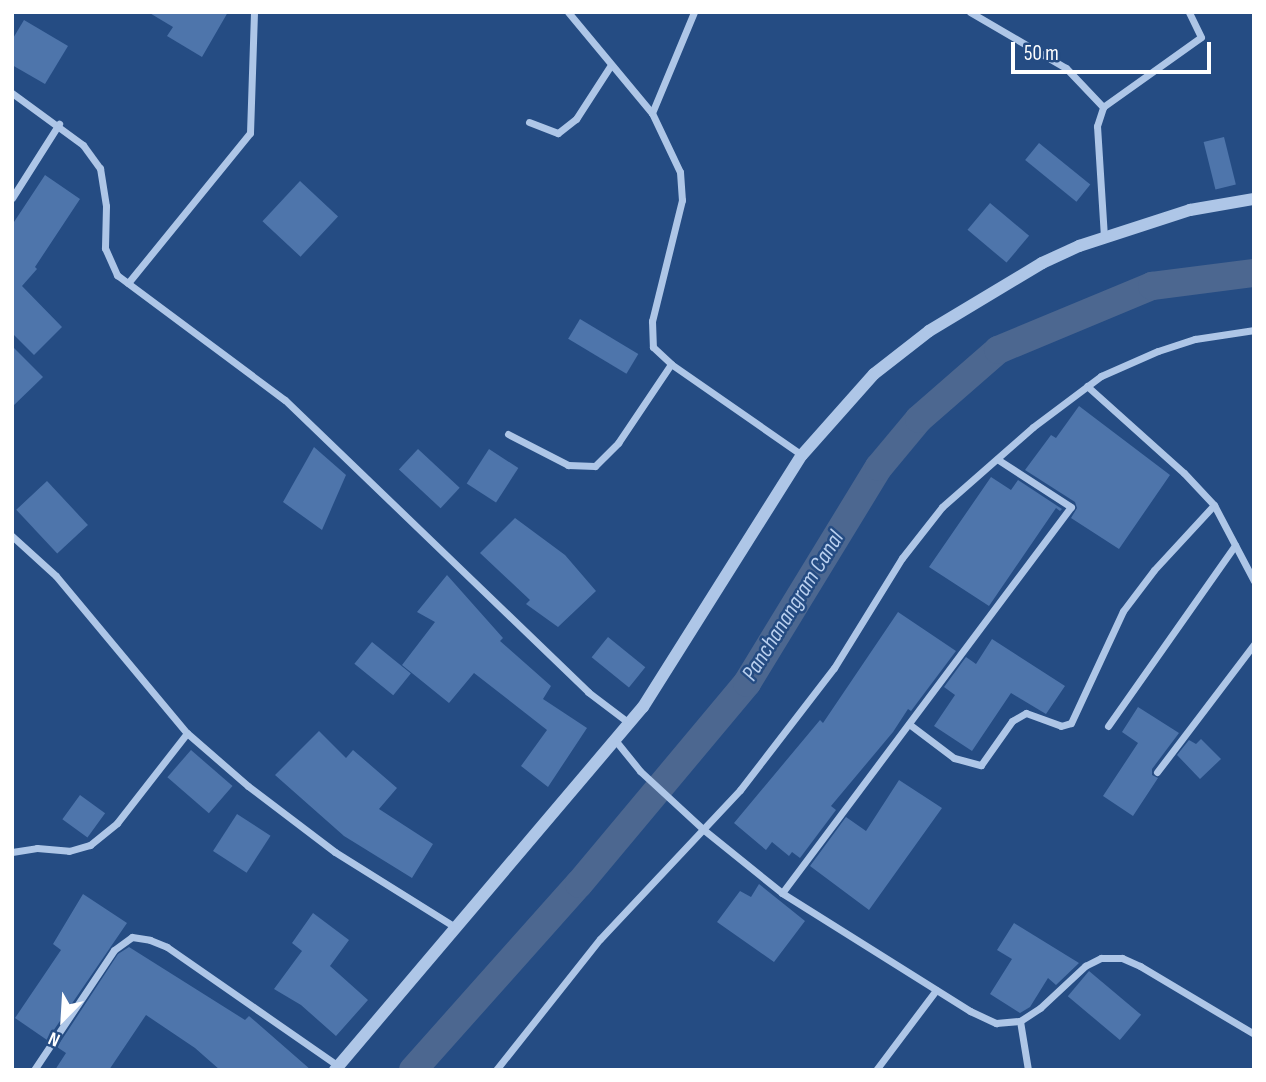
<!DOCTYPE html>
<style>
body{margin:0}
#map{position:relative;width:1266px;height:1082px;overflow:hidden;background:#254c83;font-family:"Sofia Sans Condensed",sans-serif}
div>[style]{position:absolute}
.canal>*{height:28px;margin:-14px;padding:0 14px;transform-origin:14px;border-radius:14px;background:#4c6790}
.building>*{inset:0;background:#4e75ab;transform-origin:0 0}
.minor>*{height:7px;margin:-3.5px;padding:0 3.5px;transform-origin:3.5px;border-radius:3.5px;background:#aec6e7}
.tertiary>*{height:12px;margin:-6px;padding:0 6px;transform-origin:6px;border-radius:6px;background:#aec6e7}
span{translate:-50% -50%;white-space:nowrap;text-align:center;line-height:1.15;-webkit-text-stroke:5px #254c83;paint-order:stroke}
.water-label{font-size:23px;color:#bad0ef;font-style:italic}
.frame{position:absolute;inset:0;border:14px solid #fff;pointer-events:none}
.north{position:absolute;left:28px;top:984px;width:70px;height:70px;-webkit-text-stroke:5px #254c83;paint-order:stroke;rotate:204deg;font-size:19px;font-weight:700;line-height:28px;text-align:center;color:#fff}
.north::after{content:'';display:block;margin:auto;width:24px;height:32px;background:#fff;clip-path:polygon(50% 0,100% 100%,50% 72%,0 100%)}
.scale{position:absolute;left:1011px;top:42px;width:200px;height:32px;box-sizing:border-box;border:4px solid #fff;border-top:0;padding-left:9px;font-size:21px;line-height:24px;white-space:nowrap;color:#fff;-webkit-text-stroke:5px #254c83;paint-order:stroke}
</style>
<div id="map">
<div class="canal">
<div style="left:413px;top:1070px;width:249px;rotate:-48.3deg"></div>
<div style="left:579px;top:884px;width:262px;rotate:-50.1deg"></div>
<div style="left:747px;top:683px;width:253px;rotate:-58.6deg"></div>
<div style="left:879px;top:467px;width:62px;rotate:-50.2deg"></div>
<div style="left:919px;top:419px;width:105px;rotate:-41.1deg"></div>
<div style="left:998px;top:350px;width:167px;rotate:-22.6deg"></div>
<div style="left:1152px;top:286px;width:103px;rotate:-7.3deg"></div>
</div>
<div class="building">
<div style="clip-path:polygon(148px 12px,228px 12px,202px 57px,167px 36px,173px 27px)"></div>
<div style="clip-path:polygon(24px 20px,68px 46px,45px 84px,12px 65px,12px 40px)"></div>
<div style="left:1224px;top:137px;width:49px;height:21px;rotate:76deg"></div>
<div style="left:1039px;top:143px;width:66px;height:22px;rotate:39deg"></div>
<div style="clip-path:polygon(45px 175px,80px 199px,35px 267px,37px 269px,22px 286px,62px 327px,34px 355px,12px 333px,12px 225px)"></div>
<div style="left:300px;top:181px;width:52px;height:55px;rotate:43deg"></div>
<div style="left:990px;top:203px;width:51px;height:35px;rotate:40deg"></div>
<div style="left:580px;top:319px;width:68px;height:23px;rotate:31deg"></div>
<div style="clip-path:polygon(12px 346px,43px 377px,12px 407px)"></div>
<div style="clip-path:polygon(1079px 406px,1170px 475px,1119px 549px,1071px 518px,1077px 508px,1075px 502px,1025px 470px,1051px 435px,1056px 438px)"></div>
<div style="clip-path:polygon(314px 447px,346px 475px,322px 530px,283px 502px)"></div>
<div style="left:418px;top:449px;width:57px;height:28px;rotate:43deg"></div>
<div style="left:489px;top:449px;width:35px;height:41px;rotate:33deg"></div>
<div style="clip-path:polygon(991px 477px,1011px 490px,1018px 480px,1062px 509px,1060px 511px,1056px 508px,989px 606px,929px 567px)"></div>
<div style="left:47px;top:481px;width:60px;height:42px;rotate:47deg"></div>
<div style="clip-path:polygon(515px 518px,565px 555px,596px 591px,558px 627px,526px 604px,530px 600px,480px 553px)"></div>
<div style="clip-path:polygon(447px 575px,503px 638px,500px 641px,551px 686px,543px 699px,587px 728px,548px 787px,521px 766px,547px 730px,474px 673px,449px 703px,402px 665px,435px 622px,417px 612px)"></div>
<div style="clip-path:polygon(898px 612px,956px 651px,911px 711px,908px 709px,893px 732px,831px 806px,836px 810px,800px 858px,792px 852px,789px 856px,772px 842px,766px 850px,734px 823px,820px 720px,823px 723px)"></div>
<div style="left:608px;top:637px;width:48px;height:26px;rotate:39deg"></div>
<div style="clip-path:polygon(992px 639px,1065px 686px,1046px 714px,1011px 693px,972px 751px,934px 726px,955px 695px,944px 687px,966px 657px,976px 664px)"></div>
<div style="left:372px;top:642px;width:50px;height:28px;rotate:39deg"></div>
<div style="clip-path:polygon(1138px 707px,1179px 733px,1152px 769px,1152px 775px,1158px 778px,1133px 816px,1103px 796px,1138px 743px,1122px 732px)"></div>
<div style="clip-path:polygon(319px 731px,346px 758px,353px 750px,397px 788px,379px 809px,433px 844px,412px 878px,344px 836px,275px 775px)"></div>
<div style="clip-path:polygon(1201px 739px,1221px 759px,1200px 779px,1177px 755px,1189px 740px,1196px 744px)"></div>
<div style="left:191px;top:750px;width:55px;height:36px;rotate:41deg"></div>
<div style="clip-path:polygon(899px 780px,942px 808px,869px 910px,810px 866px,846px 817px,866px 831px)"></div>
<div style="left:80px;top:795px;width:31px;height:30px;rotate:36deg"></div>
<div style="left:237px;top:814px;width:40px;height:44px;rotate:33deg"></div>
<div style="clip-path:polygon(759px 884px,805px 921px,774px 962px,717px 922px,740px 891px,751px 897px)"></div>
<div style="clip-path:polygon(83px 894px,127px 923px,47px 1040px,15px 1018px,61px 950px,53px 944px)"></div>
<div style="clip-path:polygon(313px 913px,349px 940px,330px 966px,368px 1000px,336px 1036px,301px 1005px,274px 989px,302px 951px,292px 943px)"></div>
<div style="clip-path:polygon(1014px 923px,1079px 963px,1056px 985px,1048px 978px,1030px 1007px,1020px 1013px,990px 994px,1012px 959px,997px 950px)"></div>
<div style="clip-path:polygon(129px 947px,245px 1020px,249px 1016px,311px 1070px,220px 1070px,195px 1048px,146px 1015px,109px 1070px,55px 1070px,66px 1053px,57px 1047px,118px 954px)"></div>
<div style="left:1089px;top:971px;width:68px;height:33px;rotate:40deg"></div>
</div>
<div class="minor">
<div style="left:568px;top:12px;width:131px;rotate:50.3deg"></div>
<div style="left:652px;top:113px;width:65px;rotate:64.6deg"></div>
<div style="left:680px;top:172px;width:28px;rotate:86deg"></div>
<div style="left:682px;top:200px;width:125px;rotate:103.9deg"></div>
<div style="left:652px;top:321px;width:26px;rotate:88deg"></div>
<div style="left:653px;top:347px;width:25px;rotate:43deg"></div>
<div style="left:671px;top:364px;width:160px;rotate:34.8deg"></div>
<div style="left:970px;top:12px;width:111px;rotate:30.3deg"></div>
<div style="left:1066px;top:68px;width:54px;rotate:46.5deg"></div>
<div style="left:12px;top:93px;width:88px;rotate:36.2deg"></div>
<div style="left:83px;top:145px;width:29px;rotate:54deg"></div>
<div style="left:100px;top:168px;width:38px;rotate:81deg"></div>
<div style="left:106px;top:206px;width:42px;rotate:91.4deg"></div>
<div style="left:105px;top:248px;width:30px;rotate:66deg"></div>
<div style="left:117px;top:275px;width:209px;rotate:36.7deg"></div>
<div style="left:285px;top:400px;width:421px;rotate:43.9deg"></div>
<div style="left:588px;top:692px;width:51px;rotate:37.1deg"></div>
<div style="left:652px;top:113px;width:109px;rotate:-67.4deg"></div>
<div style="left:529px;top:122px;width:31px;rotate:21deg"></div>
<div style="left:558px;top:133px;width:23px;rotate:-38deg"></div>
<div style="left:576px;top:119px;width:64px;rotate:-57.1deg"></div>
<div style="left:12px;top:198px;width:88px;rotate:-57.6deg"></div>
<div style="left:1104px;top:237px;width:111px;rotate:-93.6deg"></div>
<div style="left:1097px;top:126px;width:20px;rotate:-72deg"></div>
<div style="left:1103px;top:107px;width:120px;rotate:-35.5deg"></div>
<div style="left:1201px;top:37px;width:28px;rotate:-116deg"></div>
<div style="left:128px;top:283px;width:193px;rotate:-50.9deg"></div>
<div style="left:250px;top:133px;width:121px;rotate:-88.1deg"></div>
<div style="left:1087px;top:386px;width:130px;rotate:41.9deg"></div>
<div style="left:1184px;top:473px;width:44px;rotate:46.8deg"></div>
<div style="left:1214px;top:505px;width:86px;rotate:62.2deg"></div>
<div style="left:508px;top:434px;width:68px;rotate:27.3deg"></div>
<div style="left:568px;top:465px;width:27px;rotate:2deg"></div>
<div style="left:595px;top:466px;width:33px;rotate:-45deg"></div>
<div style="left:618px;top:443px;width:95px;rotate:-56.1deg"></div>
<div style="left:12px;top:536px;width:59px;rotate:42.3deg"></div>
<div style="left:56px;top:576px;width:204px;rotate:50.2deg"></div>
<div style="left:187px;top:733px;width:81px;rotate:41deg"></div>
<div style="left:248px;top:786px;width:109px;rotate:37.2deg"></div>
<div style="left:335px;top:852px;width:142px;rotate:32deg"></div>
<div style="left:909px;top:724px;width:56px;rotate:37.1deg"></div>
<div style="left:954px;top:758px;width:28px;rotate:15deg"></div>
<div style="left:981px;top:765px;width:54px;rotate:-54.8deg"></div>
<div style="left:1012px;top:721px;width:16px;rotate:-30deg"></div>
<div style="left:1026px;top:713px;width:37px;rotate:20deg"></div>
<div style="left:1061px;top:726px;width:10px;rotate:-17deg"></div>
<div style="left:1071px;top:723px;width:123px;rotate:-65.1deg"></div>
<div style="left:1123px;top:611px;width:51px;rotate:-52.9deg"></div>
<div style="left:1154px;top:570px;width:88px;rotate:-47.3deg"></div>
<div style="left:1108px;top:726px;width:221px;rotate:-54.9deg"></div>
<div style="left:615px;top:740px;width:40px;rotate:51deg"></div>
<div style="left:640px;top:771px;width:87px;rotate:42.7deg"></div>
<div style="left:704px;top:830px;width:100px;rotate:38.9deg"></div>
<div style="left:782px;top:893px;width:222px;rotate:32.1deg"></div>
<div style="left:970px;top:1011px;width:29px;rotate:25deg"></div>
<div style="left:996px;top:1023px;width:24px;rotate:-5deg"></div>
<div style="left:1020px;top:1021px;width:24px;rotate:-33deg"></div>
<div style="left:1040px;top:1008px;width:62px;rotate:-43deg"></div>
<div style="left:1085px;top:966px;width:18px;rotate:-27deg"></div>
<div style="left:1101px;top:958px;width:21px"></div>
<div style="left:1122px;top:958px;width:20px;rotate:24deg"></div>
<div style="left:1140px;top:966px;width:133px;rotate:30.8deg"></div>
<div style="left:1157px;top:772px;width:161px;rotate:-52.8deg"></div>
<div style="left:12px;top:852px;width:25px;rotate:-9deg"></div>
<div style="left:37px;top:848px;width:32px;rotate:5deg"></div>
<div style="left:69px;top:851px;width:22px;rotate:-16deg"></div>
<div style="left:90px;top:845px;width:35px;rotate:-39deg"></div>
<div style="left:117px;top:823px;width:114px;rotate:-52.1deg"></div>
<div style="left:782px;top:893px;width:482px;rotate:-53.2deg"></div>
<div style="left:1071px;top:507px;width:88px;rotate:-147deg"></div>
<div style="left:1020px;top:1021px;width:50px;rotate:80.7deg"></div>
<div style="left:34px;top:1070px;width:144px;rotate:-56.3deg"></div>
<div style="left:114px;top:950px;width:22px;rotate:-36deg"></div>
<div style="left:132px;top:937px;width:18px;rotate:9deg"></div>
<div style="left:150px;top:940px;width:18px;rotate:22deg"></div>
<div style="left:167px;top:947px;width:208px;rotate:34.8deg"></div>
<div style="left:496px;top:1070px;width:167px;rotate:-51.6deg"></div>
<div style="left:600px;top:939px;width:204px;rotate:-46.8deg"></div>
<div style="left:740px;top:790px;width:154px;rotate:-52.4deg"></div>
<div style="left:834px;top:668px;width:129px;rotate:-58.3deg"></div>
<div style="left:902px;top:558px;width:65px;rotate:-51.9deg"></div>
<div style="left:942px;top:507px;width:121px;rotate:-41.3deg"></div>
<div style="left:1033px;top:427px;width:85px;rotate:-36.9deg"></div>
<div style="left:1101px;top:376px;width:62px;rotate:-23.7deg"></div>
<div style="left:1158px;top:351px;width:39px;rotate:-18deg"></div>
<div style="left:1195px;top:339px;width:60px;rotate:-8.7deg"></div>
<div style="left:876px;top:1070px;width:100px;rotate:-53.1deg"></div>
</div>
<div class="tertiary">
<div style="left:335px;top:1070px;width:476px;rotate:-49.7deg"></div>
<div style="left:643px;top:707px;width:298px;rotate:-57.8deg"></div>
<div style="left:802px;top:455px;width:108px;rotate:-48.4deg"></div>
<div style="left:874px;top:374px;width:70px;rotate:-38deg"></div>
<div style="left:929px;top:331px;width:132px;rotate:-31deg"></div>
<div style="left:1042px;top:263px;width:41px;rotate:-24.7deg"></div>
<div style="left:1079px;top:246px;width:117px;rotate:-18deg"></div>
<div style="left:1190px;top:210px;width:65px;rotate:-9.8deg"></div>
</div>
<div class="water-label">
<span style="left:793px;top:606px;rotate:-58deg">Panchanangram Canal</span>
</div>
<div class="frame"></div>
<div class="north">N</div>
<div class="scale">50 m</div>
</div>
